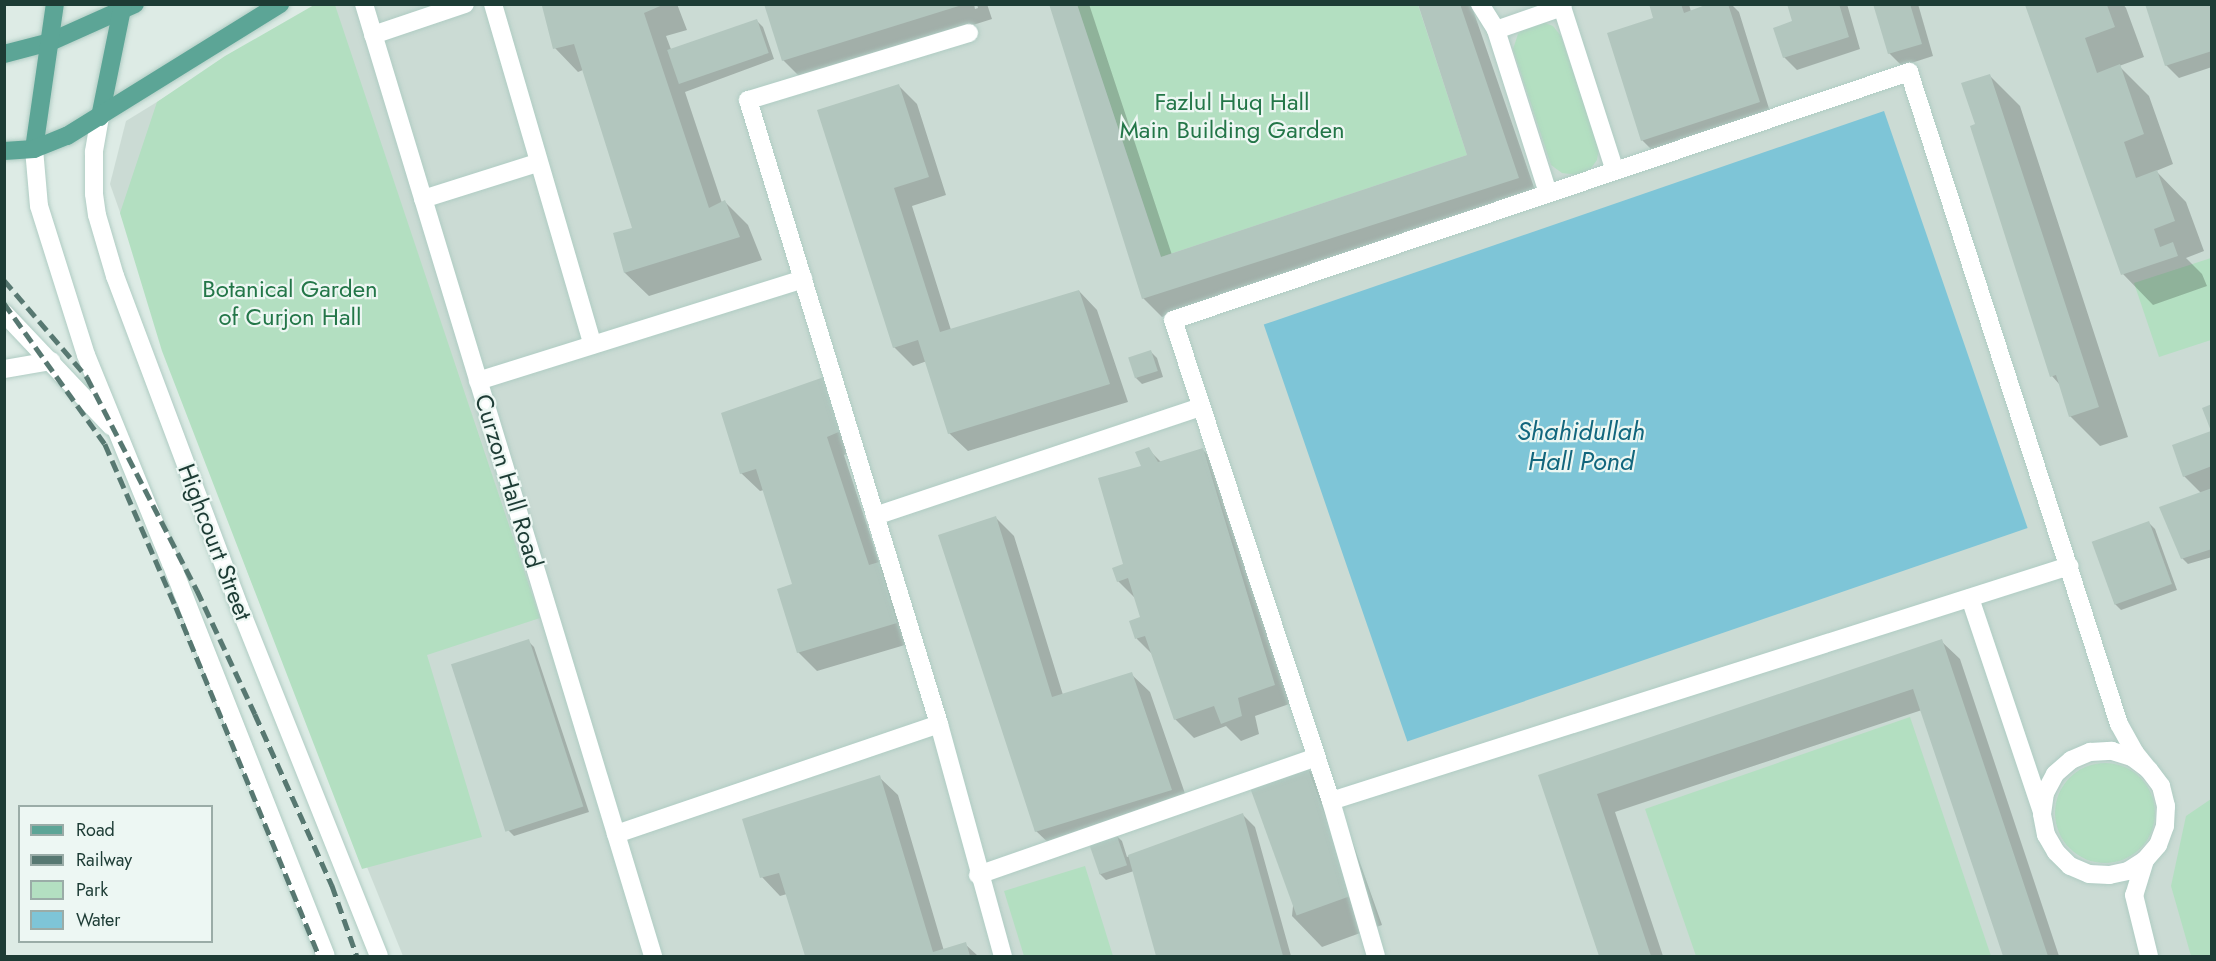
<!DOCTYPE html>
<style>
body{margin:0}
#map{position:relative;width:2216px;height:961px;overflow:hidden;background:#ddebe5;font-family:Jost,sans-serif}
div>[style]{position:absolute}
.built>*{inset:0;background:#cbdbd4}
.green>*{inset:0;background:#b3dfc1}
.round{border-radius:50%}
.water>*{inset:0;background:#7ec5d7;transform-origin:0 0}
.shadow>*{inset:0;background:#0003}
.building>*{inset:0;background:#b2c6be;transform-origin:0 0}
.roads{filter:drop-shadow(0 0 2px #afccc3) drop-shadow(0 0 2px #afccc3)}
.lane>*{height:18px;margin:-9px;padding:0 9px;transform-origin:9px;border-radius:9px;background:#fff}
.secondary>*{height:18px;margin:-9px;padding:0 9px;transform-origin:9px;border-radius:9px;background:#fff}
.primary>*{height:18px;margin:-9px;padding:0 9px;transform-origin:9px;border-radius:9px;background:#5ca596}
.rail>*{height:4.5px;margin-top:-2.25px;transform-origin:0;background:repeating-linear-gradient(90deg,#577871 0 12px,transparent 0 18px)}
span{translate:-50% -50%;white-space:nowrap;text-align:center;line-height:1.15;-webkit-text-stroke:4.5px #edf7f3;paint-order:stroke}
.park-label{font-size:24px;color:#237648}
.street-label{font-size:24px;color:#1d3c35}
.water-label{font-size:26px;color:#12667d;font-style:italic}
.frame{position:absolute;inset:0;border:6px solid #1d3c35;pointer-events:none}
.legend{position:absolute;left:18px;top:805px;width:195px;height:138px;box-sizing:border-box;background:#edf7f3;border:2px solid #9aaca7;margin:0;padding:8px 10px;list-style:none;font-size:18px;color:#1d3c35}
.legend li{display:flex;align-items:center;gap:12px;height:30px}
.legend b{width:30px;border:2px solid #9aaca7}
</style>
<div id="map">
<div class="built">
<div style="clip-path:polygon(315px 5px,2211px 5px,2211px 956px,403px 956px,248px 573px,110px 184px,126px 121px)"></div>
</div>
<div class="green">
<div style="clip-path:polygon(314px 5px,335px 5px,540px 618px,427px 655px,482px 837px,362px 869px,162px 351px,120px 213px,157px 102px,225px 56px)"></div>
<div style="clip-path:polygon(1077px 5px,1418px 5px,1467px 155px,1161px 257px)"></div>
<div style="clip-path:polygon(1542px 22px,1553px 26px,1561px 36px,1599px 148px,1597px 160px,1589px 171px,1577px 175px,1562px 173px,1551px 165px,1513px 49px,1518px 34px,1528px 24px)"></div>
<div style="clip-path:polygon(2211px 258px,2211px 340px,2159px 357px,2134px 283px)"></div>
<div style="clip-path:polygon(1910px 717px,1991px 956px,1696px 956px,1645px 809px)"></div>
<div class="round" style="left:2055px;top:763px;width:100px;height:100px"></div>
<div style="clip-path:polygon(2211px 799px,2211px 956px,2191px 956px,2171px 886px,2186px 816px)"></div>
<div style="clip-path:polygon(1085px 866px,1113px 956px,1024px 956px,1004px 891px)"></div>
</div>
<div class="water">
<div style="left:1884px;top:111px;width:441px;height:656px;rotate:71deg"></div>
</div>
<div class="shadow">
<div style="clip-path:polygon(551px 4px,677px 4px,687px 30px,666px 36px,672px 52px,757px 21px,763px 27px,774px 59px,685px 92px,722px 203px,725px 202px,748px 225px,762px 260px,649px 296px,625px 273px,615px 234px,634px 230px,583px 70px,578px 72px,555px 48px)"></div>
<div style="clip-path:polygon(766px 4px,974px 4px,975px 9px,978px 8px,977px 4px,987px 4px,992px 19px,802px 79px,783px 60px)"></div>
<div style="clip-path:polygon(1050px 4px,1089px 4px,1172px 255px,1469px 156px,1419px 4px,1471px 4px,1537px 196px,1162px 317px,1143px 298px)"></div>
<div style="clip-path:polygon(1650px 4px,1689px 4px,1691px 12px,1712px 4px,1731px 4px,1739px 12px,1771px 115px,1655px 153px,1642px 140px,1655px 19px)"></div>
<div style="clip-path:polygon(1788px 4px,1847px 4px,1860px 49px,1797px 70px,1784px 57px,1793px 22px)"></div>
<div style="clip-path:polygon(1874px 4px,1918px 4px,1933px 56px,1902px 66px,1889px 53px)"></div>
<div style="clip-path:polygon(2027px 4px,2123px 4px,2126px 8px,2144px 57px,2119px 66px,2149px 96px,2173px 164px,2156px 171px,2186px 202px,2204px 251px,2186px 258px,2202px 274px,2207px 286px,2153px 305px,2123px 274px)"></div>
<div style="clip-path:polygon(2212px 4px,2212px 67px,2179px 78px,2166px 65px)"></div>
<div style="clip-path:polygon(1990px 76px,2020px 106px,2128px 437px,2100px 446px,2070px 416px,2060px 385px,2052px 376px,1977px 125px)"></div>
<div style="clip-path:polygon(899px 86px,917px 104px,946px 195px,912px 206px,951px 330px,1079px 291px,1097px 310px,1128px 402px,968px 451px,949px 433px,927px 361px,913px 366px,894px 347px,819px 111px)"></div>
<div style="clip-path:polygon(1151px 352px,1157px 358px,1163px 377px,1142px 384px,1136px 378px)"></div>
<div style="clip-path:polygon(842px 397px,859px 449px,844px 455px,880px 565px,897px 582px,915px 642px,817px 671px,798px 652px,794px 585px,764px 490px,760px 491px,741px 473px)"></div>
<div style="clip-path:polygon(2212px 432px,2212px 557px,2188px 564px,2182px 558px,2202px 494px,2184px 476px)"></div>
<div style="clip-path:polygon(1148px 449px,1162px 463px,1202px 449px,1221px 468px,1292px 703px,1255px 716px,1259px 734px,1241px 741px,1226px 726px,1194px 738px,1175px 719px,1154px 656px,1137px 639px,1131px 622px,1142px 618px,1136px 599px,1118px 581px,1124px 564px)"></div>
<div style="clip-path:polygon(996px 518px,1014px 536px,1063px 695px,1131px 674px,1150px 692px,1190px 808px,1055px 849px,1036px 831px)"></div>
<div style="clip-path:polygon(2149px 523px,2155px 529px,2177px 590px,2121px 610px,2115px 604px,2093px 542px)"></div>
<div style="clip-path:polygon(528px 641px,534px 647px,589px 812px,514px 836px,508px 830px)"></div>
<div style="clip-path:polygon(1941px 641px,1960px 659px,2059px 956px,2004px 956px,1922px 710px,1615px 812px,1663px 956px,1600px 956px,1540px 776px)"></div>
<div style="clip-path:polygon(1307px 768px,1337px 798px,1382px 925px,1322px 947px,1292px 916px)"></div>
<div style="clip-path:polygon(879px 777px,898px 795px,944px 951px,965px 944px,978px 956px,806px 956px,787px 894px,780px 896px,762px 877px)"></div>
<div style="clip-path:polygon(1242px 814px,1255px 827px,1291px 956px,1158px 956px,1134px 871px,1106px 880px,1099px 873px,1116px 835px,1122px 841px,1127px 857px)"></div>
</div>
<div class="building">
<div style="clip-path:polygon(547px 4px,665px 4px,644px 13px,709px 208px,725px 200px,740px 237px,624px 273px,613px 233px,632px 228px,574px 44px,553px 49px,542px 6px)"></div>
<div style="clip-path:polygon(764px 4px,962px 4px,962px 5px,782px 61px)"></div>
<div style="clip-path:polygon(1049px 4px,1077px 4px,1161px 257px,1467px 155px,1418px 4px,1460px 4px,1519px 178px,1142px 299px)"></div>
<div style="clip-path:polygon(1649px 4px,1681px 4px,1684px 13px,1708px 4px,1728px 4px,1760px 102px,1641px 141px,1607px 33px,1653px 18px)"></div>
<div style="clip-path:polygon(1787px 4px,1839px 4px,1849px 37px,1783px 58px,1773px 28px,1792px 21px)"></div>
<div style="clip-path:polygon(1873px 4px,1910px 4px,1922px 44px,1888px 54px)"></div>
<div style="clip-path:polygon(2145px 4px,2212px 4px,2212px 51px,2165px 66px)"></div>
<div style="clip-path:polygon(2025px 5px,2107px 5px,2115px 27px,2085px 38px,2097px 73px,2120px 64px,2144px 134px,2124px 142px,2136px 178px,2157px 170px,2175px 221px,2154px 229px,2160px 247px,2173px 242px,2178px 256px,2121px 275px)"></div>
<div style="left:757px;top:19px;width:36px;height:95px;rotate:71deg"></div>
<div style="clip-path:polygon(1990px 74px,2099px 407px,2069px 417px,2056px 375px,2050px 377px,1970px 126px,1975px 124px,1961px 83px)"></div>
<div style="clip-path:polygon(899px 84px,929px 177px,894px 188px,940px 332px,1079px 290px,1110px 384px,948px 434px,918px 340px,893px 348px,817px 110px)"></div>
<div style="left:1151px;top:350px;width:22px;height:24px;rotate:72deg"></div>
<div style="clip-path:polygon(824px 377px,841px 431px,827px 437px,869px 565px,879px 562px,897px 623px,797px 653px,777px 589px,792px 584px,756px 469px,740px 474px,721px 413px)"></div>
<div style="clip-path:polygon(2212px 404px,2212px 466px,2183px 477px,2172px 445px,2211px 431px,2202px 408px)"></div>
<div style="clip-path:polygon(1149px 447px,1158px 462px,1203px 448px,1275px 685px,1238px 698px,1242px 716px,1221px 724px,1214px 706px,1174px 720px,1145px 636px,1135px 639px,1129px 621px,1140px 617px,1128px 578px,1117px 582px,1112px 568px,1123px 564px,1098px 478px,1141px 466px,1135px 452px)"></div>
<div style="clip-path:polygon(2212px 488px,2212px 549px,2181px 559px,2159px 507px)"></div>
<div style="clip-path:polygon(996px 516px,1052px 697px,1132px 672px,1172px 790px,1035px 832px,938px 535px)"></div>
<div style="left:2149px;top:521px;width:67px;height:61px;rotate:70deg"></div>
<div style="left:529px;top:639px;width:176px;height:82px;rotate:72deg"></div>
<div style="clip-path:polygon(1942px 639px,2048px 956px,2003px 956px,1913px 689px,1597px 794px,1651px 956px,1599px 956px,1538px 775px)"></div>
<div style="left:1307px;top:766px;width:137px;height:61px;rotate:70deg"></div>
<div style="clip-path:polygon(880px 775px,933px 952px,966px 942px,970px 956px,805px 956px,779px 873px,760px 878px,742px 819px)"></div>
<div style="clip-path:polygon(1243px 813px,1283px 956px,1156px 956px,1128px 855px)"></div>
<div style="left:1116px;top:833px;width:34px;height:29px;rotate:71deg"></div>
</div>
<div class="roads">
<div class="lane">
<div style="left:364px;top:4px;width:995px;rotate:73.11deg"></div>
<div style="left:493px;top:4px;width:355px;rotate:73.7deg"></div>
<div style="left:1480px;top:4px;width:31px;rotate:58deg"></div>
<div style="left:1496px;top:30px;width:70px;rotate:-19.2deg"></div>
<div style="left:1562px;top:7px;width:3px;rotate:-72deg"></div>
<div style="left:1562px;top:7px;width:172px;rotate:72.1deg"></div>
<div style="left:1496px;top:30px;width:171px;rotate:72.3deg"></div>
<div style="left:969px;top:33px;width:231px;rotate:163.1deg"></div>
<div style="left:748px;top:100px;width:653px;rotate:72.98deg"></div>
<div style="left:939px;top:724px;width:241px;rotate:74.6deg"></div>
<div style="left:373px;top:35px;width:97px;rotate:-18.6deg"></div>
<div style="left:423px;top:199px;width:120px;rotate:-17.5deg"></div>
<div style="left:4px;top:369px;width:48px;rotate:-9.7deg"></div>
<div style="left:478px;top:381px;width:341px;rotate:-17.4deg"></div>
<div style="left:875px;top:516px;width:343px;rotate:-18.5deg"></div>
<div style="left:1970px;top:598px;width:226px;rotate:71.4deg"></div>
<div style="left:1331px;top:801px;width:775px;rotate:-17.66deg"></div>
<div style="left:616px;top:834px;width:341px;rotate:-18.8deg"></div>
<div style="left:2145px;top:860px;width:20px;rotate:147deg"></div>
<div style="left:2128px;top:871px;width:19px;rotate:168deg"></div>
<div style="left:2109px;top:875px;width:20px;rotate:-177deg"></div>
<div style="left:2089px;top:874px;width:21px;rotate:-157deg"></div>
<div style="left:2070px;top:866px;width:20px;rotate:-135deg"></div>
<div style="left:2056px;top:852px;width:20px;rotate:-120deg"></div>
<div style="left:2046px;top:835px;width:21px;rotate:-101deg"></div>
<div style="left:2042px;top:814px;width:21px;rotate:-82deg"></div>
<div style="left:2045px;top:793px;width:21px;rotate:-62deg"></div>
<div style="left:2055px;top:774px;width:21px;rotate:-41deg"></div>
<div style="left:2071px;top:760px;width:21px;rotate:-23deg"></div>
<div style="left:2090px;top:752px;width:22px;rotate:-3deg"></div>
<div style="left:2112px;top:751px;width:21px;rotate:17deg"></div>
<div style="left:2132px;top:757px;width:21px;rotate:37deg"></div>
<div style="left:2149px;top:770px;width:20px;rotate:53deg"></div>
<div style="left:2161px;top:786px;width:21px;rotate:76deg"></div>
<div style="left:2166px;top:806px;width:20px;rotate:93deg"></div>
<div style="left:2165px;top:826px;width:20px;rotate:110deg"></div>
<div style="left:2158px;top:845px;width:20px;rotate:131deg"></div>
<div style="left:2145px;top:860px;width:37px;rotate:107deg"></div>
<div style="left:2134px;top:895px;width:63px;rotate:76.2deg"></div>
<div style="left:978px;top:875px;width:358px;rotate:-19.2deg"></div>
<div style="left:1376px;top:956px;width:161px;rotate:-106.2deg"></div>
<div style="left:1331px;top:801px;width:506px;rotate:-108.18deg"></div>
<div style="left:1173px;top:320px;width:777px;rotate:-18.62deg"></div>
<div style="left:1909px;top:72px;width:685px;rotate:72.15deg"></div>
<div style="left:2119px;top:724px;width:33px;rotate:61deg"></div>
<div style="left:2135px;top:753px;width:22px;rotate:51deg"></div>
</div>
<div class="secondary">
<div style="left:100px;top:117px;width:36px;rotate:100deg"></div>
<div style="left:94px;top:152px;width:42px;rotate:90deg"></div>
<div style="left:94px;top:194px;width:21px;rotate:82deg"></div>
<div style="left:97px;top:215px;width:64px;rotate:73.6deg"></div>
<div style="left:115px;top:276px;width:353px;rotate:69.4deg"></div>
<div style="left:239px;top:606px;width:377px;rotate:68.2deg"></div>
<div style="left:34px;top:149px;width:57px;rotate:85deg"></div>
<div style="left:39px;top:206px;width:156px;rotate:72.5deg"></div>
<div style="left:86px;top:355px;width:225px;rotate:67.8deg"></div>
<div style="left:171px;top:563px;width:422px;rotate:68.5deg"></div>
<div style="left:4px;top:313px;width:156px;rotate:46.6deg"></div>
</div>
<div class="primary">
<div style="left:4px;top:54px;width:48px;rotate:-14.6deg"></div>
<div style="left:50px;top:42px;width:93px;rotate:-24.1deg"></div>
<div style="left:100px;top:117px;width:115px;rotate:-78.5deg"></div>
<div style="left:34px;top:149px;width:147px;rotate:-81.8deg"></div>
<div style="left:4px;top:151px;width:30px;rotate:-4deg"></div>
<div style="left:34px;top:149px;width:35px;rotate:-22deg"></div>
<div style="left:67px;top:136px;width:251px;rotate:-31.8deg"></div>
</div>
</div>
<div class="rail">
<div style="left:4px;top:280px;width:128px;rotate:49.4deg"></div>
<div style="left:87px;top:377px;width:240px;rotate:62.7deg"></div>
<div style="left:197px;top:590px;width:137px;rotate:64.9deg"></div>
<div style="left:255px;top:714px;width:188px;rotate:65.8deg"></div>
<div style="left:332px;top:885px;width:75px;rotate:70.6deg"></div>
<div style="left:4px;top:303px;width:173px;rotate:54.4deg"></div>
<div style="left:105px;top:444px;width:178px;rotate:66.5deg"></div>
<div style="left:176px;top:607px;width:377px;rotate:67.7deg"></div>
</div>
<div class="park-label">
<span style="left:1232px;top:116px">Fazlul Huq Hall<br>Main Building Garden</span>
<span style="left:290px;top:303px">Botanical Garden<br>of Curjon Hall</span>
</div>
<div class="street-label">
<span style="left:509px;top:481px;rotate:73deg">Curzon Hall Road</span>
<span style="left:215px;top:542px;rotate:69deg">Highcourt Street</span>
</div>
<div class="water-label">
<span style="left:1581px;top:447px">Shahidullah<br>Hall Pond</span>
</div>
<div class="frame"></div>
<ul class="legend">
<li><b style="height:8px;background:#5ca596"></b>Road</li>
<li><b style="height:8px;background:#577871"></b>Railway</li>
<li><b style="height:16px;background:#b3dfc1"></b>Park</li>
<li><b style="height:16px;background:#7ec5d7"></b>Water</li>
</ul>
</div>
